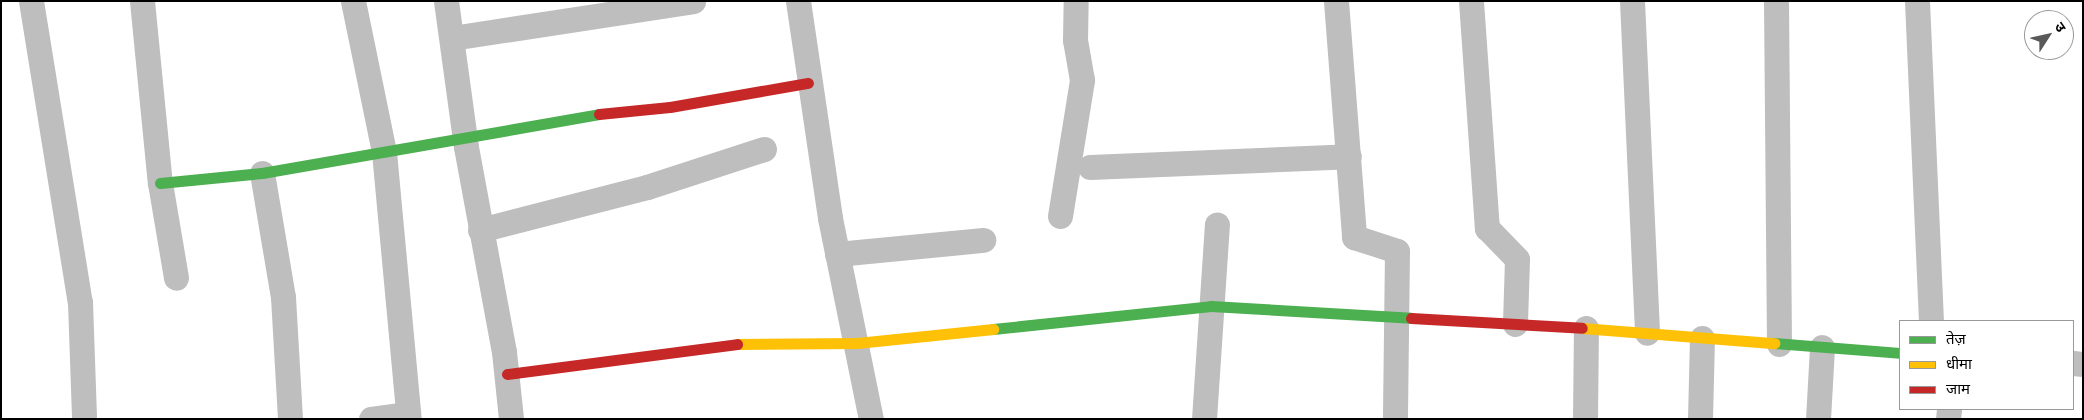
<!DOCTYPE html>
<meta charset="utf-8">
<style>
body{margin:0}
#map{position:relative;width:2084px;height:420px;overflow:hidden;background:#fff;font-family:Quicksand,"Noto Sans Devanagari",sans-serif}
div>[style]{position:absolute}
.street>*{height:25px;margin:-12.5px;padding:0 12.5px;transform-origin:12.5px;border-radius:12.5px;background:#bebebe}
.fast>*{height:11px;margin:-5.5px;padding:0 5.5px;transform-origin:5.5px;border-radius:5.5px;background:#4caf50}
.slow>*{height:11px;margin:-5.5px;padding:0 5.5px;transform-origin:5.5px;border-radius:5.5px;background:#ffc107}
.jam>*{height:11px;margin:-5.5px;padding:0 5.5px;transform-origin:5.5px;border-radius:5.5px;background:#c62828}
span{translate:-50% -50%;white-space:nowrap;text-align:center;line-height:1.15;-webkit-text-stroke:4px #fff;paint-order:stroke}
.frame{position:absolute;inset:0;border:2px solid #000;pointer-events:none}
.legend{position:absolute;left:1899px;top:320px;width:175px;height:90px;box-sizing:border-box;background:#fff;border:1px solid #999;margin:0;padding:6px 9px;list-style:none;font-size:15px;color:#000}
.legend li{display:flex;align-items:center;gap:10px;height:25px}
.legend b{width:25px;border:1px solid #999}
.north{position:absolute;left:2024px;top:10px;width:50px;height:50px;box-sizing:border-box;background:#fff;border:1px solid #999;border-radius:50%;rotate:55deg;font-size:14px;font-weight:700;line-height:20px;text-align:center;color:#000}
.north::after{content:'';display:block;margin:auto;width:18px;height:22px;background:#595959;clip-path:polygon(50% 0,100% 100%,50% 72%,0 100%)}
</style>
<div id="map">
<div class="street">
<div style="left:31px;top:1px;width:305px;rotate:80.8deg"></div>
<div style="left:80px;top:302px;width:117px;rotate:88deg"></div>
<div style="left:142px;top:1px;width:183px;rotate:84.4deg"></div>
<div style="left:160px;top:183px;width:96px;rotate:80.4deg"></div>
<div style="left:353px;top:1px;width:154px;rotate:78.4deg"></div>
<div style="left:384px;top:152px;width:268px;rotate:84.7deg"></div>
<div style="left:446px;top:1px;width:147px;rotate:82.2deg"></div>
<div style="left:466px;top:147px;width:208px;rotate:79.5deg"></div>
<div style="left:504px;top:352px;width:67px;rotate:84deg"></div>
<div style="left:798px;top:1px;width:219px;rotate:81.6deg"></div>
<div style="left:830px;top:218px;width:205px;rotate:78.5deg"></div>
<div style="left:1336px;top:1px;width:237px;rotate:85.6deg"></div>
<div style="left:1354px;top:237px;width:45px;rotate:18deg"></div>
<div style="left:1397px;top:251px;width:168px;rotate:90.7deg"></div>
<div style="left:1471px;top:1px;width:228px;rotate:86deg"></div>
<div style="left:1487px;top:228px;width:43px;rotate:45.9deg"></div>
<div style="left:1517px;top:259px;width:65px;rotate:91.8deg"></div>
<div style="left:1632px;top:1px;width:332px;rotate:87.4deg"></div>
<div style="left:1776px;top:1px;width:343px;rotate:89.5deg"></div>
<div style="left:1917px;top:1px;width:320px;rotate:87.5deg"></div>
<div style="left:452px;top:38px;width:244px;rotate:-8.7deg"></div>
<div style="left:1090px;top:167px;width:259px;rotate:-2.4deg"></div>
<div style="left:262px;top:173px;width:126px;rotate:80.4deg"></div>
<div style="left:283px;top:297px;width:122px;rotate:86.7deg"></div>
<div style="left:1060px;top:216px;width:138px;rotate:-80.8deg"></div>
<div style="left:1082px;top:80px;width:41px;rotate:-99.9deg"></div>
<div style="left:1075px;top:40px;width:39px;rotate:-89deg"></div>
<div style="left:480px;top:230px;width:172px;rotate:-14.4deg"></div>
<div style="left:647px;top:187px;width:123px;rotate:-18deg"></div>
<div style="left:837px;top:254px;width:147px;rotate:-5.5deg"></div>
<div style="left:2073px;top:363px;width:10px;rotate:6deg"></div>
<div style="left:371px;top:419px;width:37px;rotate:-8deg"></div>
<div style="left:1204px;top:419px;width:195px;rotate:-86.2deg"></div>
<div style="left:1585px;top:419px;width:91px;rotate:-89.4deg"></div>
<div style="left:1700px;top:419px;width:81px;rotate:-88.6deg"></div>
<div style="left:1818px;top:419px;width:72px;rotate:-86.8deg"></div>
<div style="left:1948px;top:419px;width:10px;rotate:-84deg"></div>
</div>
<div class="fast">
<div style="left:160px;top:183px;width:102px;rotate:-5.6deg"></div>
<div style="left:262px;top:173px;width:342px;rotate:-9.9deg"></div>
<div style="left:993px;top:329px;width:219px;rotate:-6deg"></div>
<div style="left:1211px;top:306px;width:200px;rotate:3.4deg"></div>
<div style="left:1774px;top:343px;width:126px;rotate:4.5deg"></div>
</div>
<div class="slow">
<div style="left:1582px;top:328px;width:193px;rotate:4.5deg"></div>
<div style="left:737px;top:344px;width:120px;rotate:-0.5deg"></div>
<div style="left:857px;top:343px;width:137px;rotate:-5.9deg"></div>
</div>
<div class="jam">
<div style="left:599px;top:114px;width:71px;rotate:-5.6deg"></div>
<div style="left:670px;top:107px;width:140px;rotate:-9.9deg"></div>
<div style="left:1411px;top:318px;width:171px;rotate:3.3deg"></div>
<div style="left:507px;top:374px;width:232px;rotate:-7.4deg"></div>
</div>
<div class="frame"></div>
<ul class="legend">
<li><b style="height:6px;background:#4caf50"></b>तेज़</li>
<li><b style="height:6px;background:#ffc107"></b>धीमा</li>
<li><b style="height:6px;background:#c62828"></b>जाम</li>
</ul>
<div class="north">उ</div>
</div>
